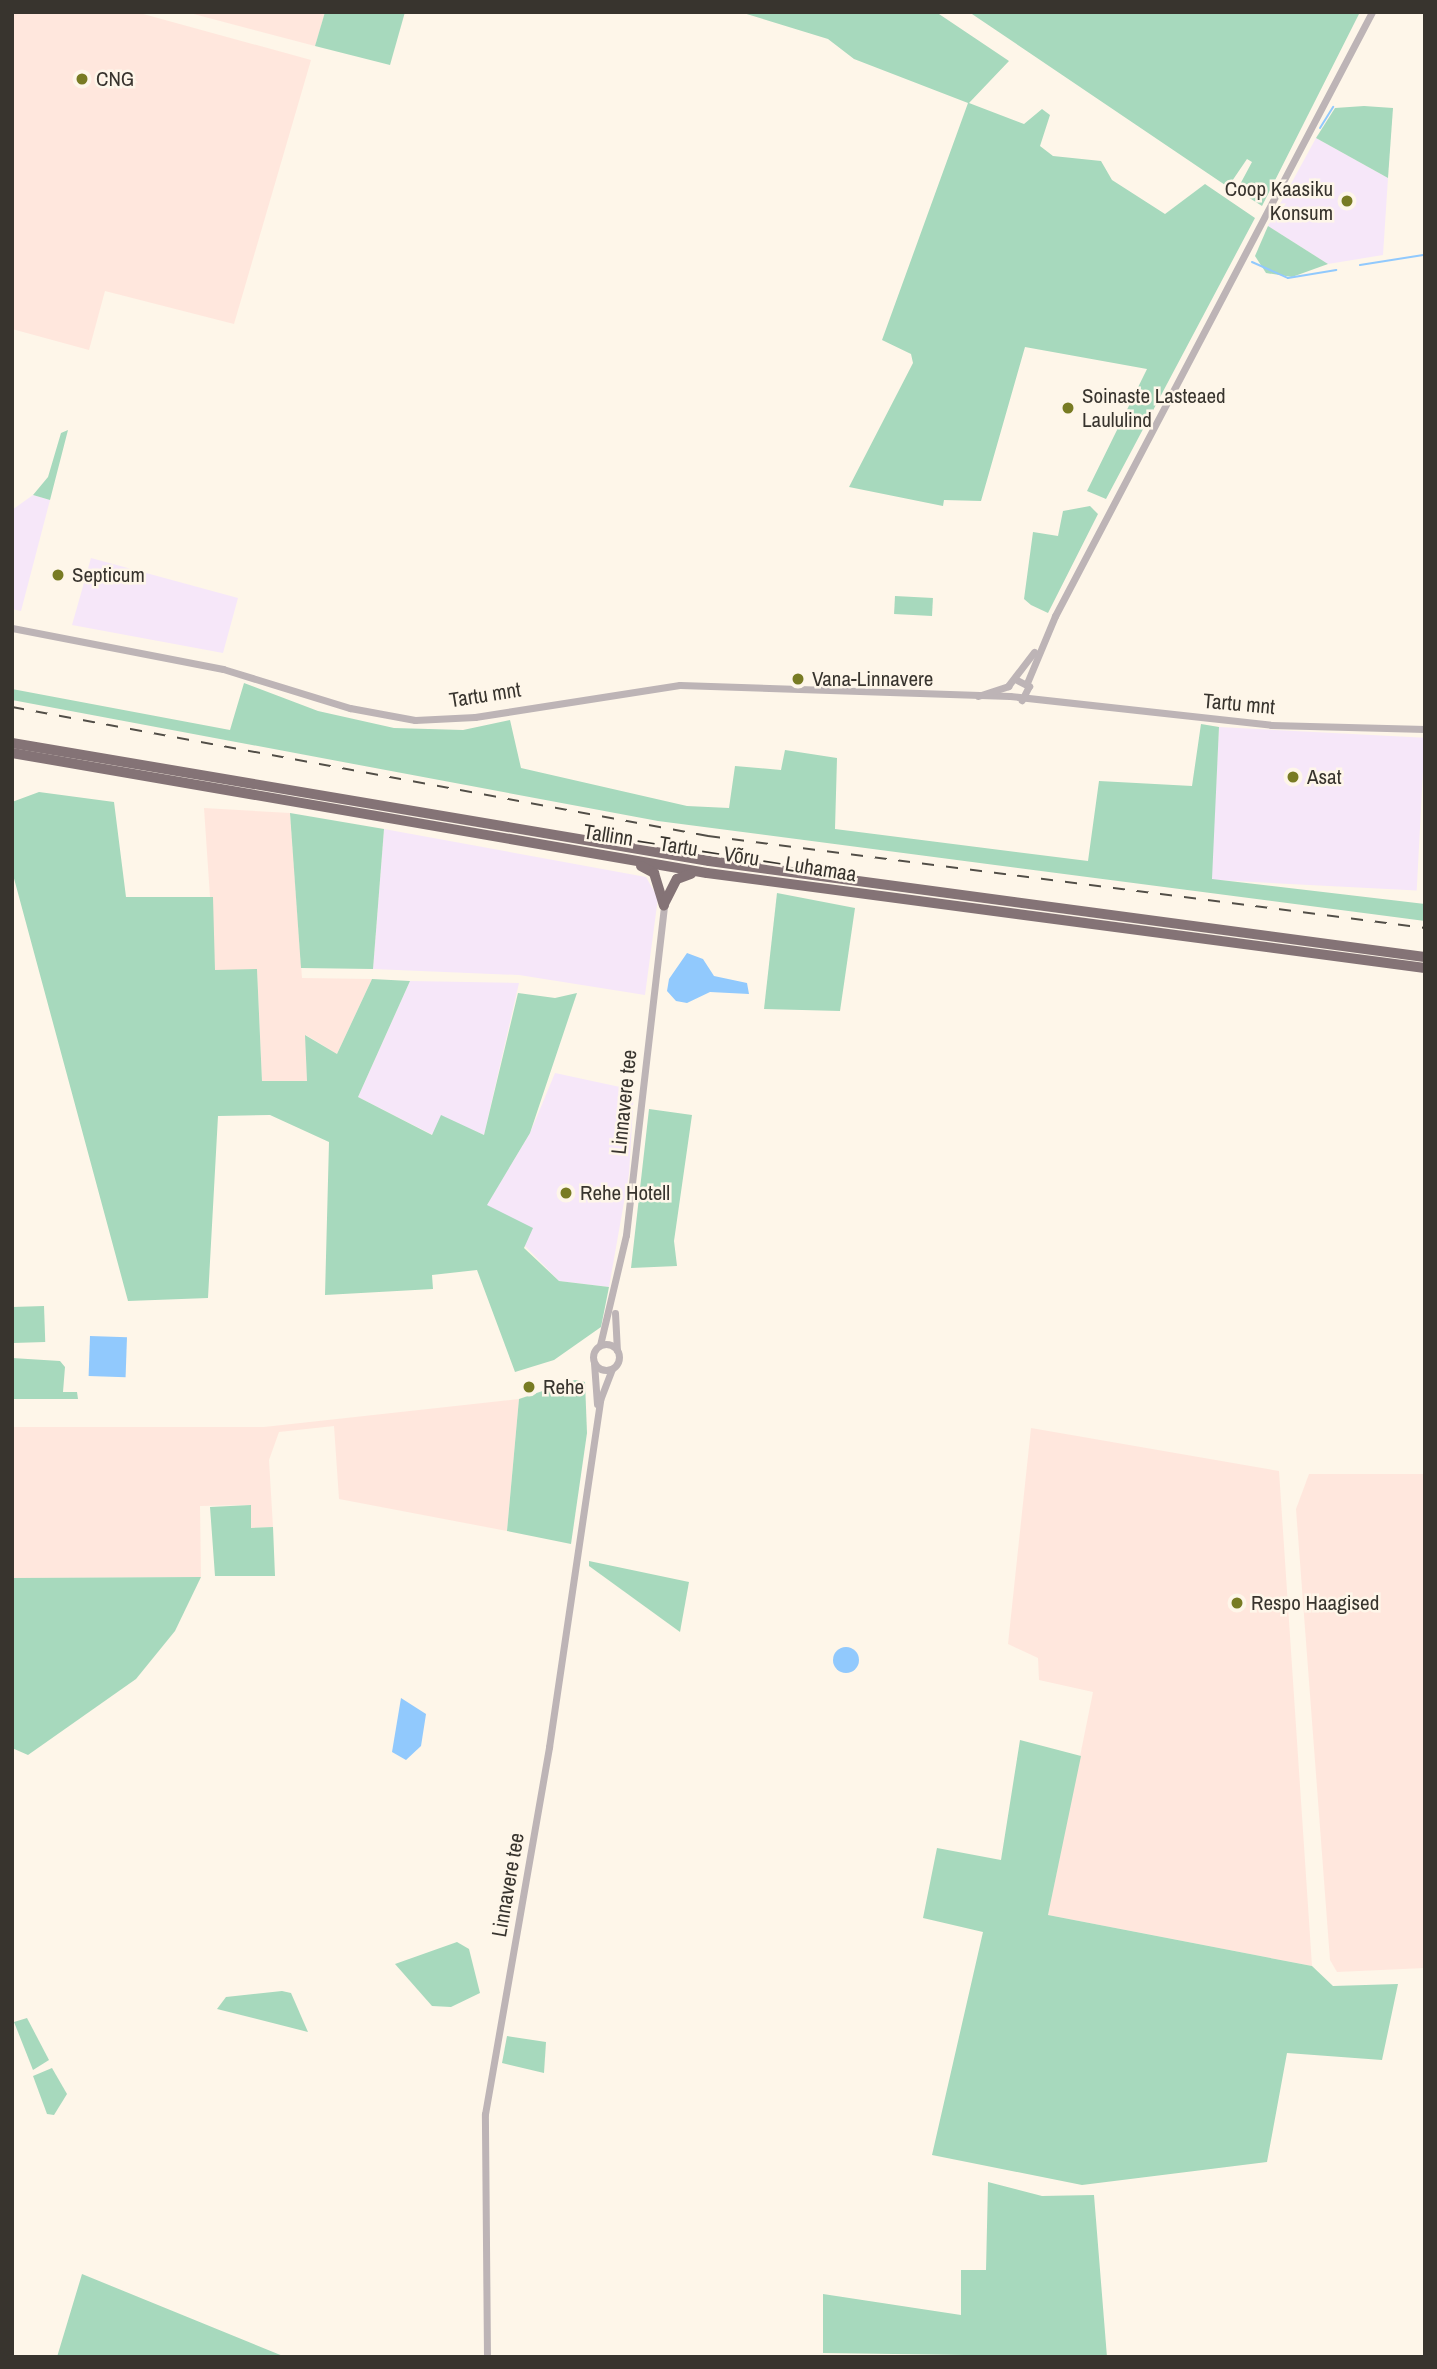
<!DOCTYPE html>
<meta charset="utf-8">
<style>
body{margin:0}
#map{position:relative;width:1437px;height:2369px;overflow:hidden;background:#fef6e9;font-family:"Archivo Narrow",sans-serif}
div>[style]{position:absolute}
.commercial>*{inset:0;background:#f6e7f9;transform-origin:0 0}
.industrial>*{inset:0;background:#ffe7dd}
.green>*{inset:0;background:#a7d9bd;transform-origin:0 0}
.water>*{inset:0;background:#91c9fd;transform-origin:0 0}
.round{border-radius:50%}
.stream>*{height:2px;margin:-1px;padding:0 1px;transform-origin:1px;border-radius:1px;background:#91c9fd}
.tertiary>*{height:7px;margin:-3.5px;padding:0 3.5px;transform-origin:3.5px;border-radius:3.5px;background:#bdb4b6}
.tertiary>.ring{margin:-3.5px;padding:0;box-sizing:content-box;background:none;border:7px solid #bdb4b6;border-radius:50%}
.trunk>*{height:10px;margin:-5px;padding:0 5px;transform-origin:5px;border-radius:5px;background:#847376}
.rail>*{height:2px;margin-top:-1px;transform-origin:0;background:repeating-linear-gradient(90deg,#524e47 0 12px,transparent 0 24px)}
.dots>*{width:19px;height:19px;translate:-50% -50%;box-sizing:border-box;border:4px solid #fef6e9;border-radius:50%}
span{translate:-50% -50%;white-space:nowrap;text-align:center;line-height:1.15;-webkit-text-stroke:5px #fef6e9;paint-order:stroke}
.poi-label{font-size:21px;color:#38342e}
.left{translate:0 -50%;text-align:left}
.right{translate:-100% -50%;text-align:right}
.street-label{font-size:21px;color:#38342e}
.frame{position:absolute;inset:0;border:14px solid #38342e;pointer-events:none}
</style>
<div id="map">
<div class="commercial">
<div style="clip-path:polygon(1316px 138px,1388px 178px,1383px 255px,1328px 264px,1268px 226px)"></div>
<div style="clip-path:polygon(33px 495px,50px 500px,21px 611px,12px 609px,12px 510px)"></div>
<div style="clip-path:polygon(91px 558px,238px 598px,223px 653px,72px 625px)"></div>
<div style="left:1219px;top:727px;width:206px;height:153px;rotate:3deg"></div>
<div style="clip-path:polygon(384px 829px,646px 877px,658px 898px,645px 995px,519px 975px,373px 969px)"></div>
<div style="clip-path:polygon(410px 981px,519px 983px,484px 1135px,441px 1116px,433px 1135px,358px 1097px)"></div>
<div style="clip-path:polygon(555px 1073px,634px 1090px,629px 1174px,609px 1287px,559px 1281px,486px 1206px,530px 1133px)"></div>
</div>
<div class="industrial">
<div style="clip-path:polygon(12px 12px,136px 12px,311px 60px,234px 324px,105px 291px,89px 350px,12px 329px)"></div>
<div style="clip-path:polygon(186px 12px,325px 12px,315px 46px)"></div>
<div style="clip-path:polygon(204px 808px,290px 813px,302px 978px,372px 979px,337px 1054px,306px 1035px,307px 1082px,262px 1081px,257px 969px,215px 971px)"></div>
<div style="clip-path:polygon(519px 1399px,507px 1531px,339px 1499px,334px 1426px,279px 1432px,269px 1460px,273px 1527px,251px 1528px,250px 1505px,200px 1506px,201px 1577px,12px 1578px,12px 1427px,264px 1427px)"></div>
<div style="clip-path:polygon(1031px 1428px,1279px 1471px,1312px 1966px,1048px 1915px,1093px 1692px,1039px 1680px,1038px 1658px,1008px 1644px)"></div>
<div style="clip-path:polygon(1309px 1474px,1425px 1474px,1425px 1968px,1337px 1972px,1330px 1960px,1296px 1509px)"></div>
</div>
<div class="green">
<div style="clip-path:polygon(325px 12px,405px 12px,390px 65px,315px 46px)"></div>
<div style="clip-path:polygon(740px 12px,936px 12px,1009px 61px,969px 103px,1024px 124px,1042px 109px,1050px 115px,1040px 146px,1053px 156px,1101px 161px,1112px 180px,1165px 214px,1205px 184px,1255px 218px,1106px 499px,1087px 491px,1147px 369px,1025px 347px,981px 501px,944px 500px,943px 506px,849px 487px,913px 363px,911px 354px,882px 340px,968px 103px,854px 59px,828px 39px)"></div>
<div style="clip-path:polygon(969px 12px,1360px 12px,1262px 206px,1237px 190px,1252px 162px,1247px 159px,1228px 187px)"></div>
<div style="clip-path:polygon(1364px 106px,1393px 108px,1388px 178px,1316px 138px,1335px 108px)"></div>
<div style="clip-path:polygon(1268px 226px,1328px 264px,1292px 277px,1266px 273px,1255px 256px)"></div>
<div style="clip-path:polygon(68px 430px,50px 500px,33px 495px,48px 477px,61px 433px)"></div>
<div style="clip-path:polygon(1090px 506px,1098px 514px,1048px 613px,1031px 605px,1024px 599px,1033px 532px,1058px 536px,1063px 511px)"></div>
<div style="left:895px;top:596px;width:38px;height:18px;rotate:3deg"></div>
<div style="clip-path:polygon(244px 683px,318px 711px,394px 728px,463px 730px,510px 720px,521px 768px,687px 806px,729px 808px,735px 766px,781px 770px,785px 750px,837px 758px,835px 829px,1088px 861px,1099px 781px,1192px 786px,1201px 724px,1219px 727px,1212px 879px,1425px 904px,1425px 921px,658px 821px,12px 700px,12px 689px,230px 730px)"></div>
<div style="clip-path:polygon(39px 792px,114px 802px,126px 897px,213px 897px,215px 970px,257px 969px,262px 1081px,307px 1081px,305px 1035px,337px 1054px,372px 979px,410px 981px,358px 1097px,432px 1135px,441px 1115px,484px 1135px,518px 993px,555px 998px,577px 993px,530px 1133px,487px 1205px,533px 1228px,524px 1248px,559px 1281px,609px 1287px,601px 1327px,554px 1360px,515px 1372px,477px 1270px,432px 1275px,433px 1289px,325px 1295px,329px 1142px,270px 1115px,218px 1116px,208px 1298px,128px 1301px,12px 871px,12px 802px)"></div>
<div style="clip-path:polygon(290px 813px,384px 829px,373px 969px,301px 968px)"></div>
<div style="clip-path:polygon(777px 893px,855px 908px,840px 1011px,764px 1009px)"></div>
<div style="clip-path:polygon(649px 1109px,692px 1115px,674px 1241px,677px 1266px,631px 1268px)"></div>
<div style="left:44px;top:1306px;width:36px;height:32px;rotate:88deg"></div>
<div style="clip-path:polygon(12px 1358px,60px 1361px,65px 1367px,63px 1392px,77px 1392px,78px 1399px,12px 1399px)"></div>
<div style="clip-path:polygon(575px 1380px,585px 1382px,587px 1433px,571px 1544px,507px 1531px,519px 1399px)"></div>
<div style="clip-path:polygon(251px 1505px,251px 1528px,273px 1527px,275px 1576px,215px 1576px,210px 1507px)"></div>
<div style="clip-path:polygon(589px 1561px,689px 1582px,680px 1632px,589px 1566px)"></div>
<div style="clip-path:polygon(201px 1577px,175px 1631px,136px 1679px,28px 1755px,12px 1748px,12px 1578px)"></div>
<div style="clip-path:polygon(1020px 1740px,1081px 1756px,1048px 1915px,1312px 1966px,1333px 1986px,1398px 1984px,1382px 2060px,1287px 2053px,1267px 2162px,1082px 2185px,932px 2155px,983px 1932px,923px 1918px,937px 1848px,1001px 1860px)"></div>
<div style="clip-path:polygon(457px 1942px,469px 1949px,480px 1993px,451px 2007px,432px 2006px,395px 1964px)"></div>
<div style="clip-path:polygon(282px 1991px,291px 1993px,308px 2032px,217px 2009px,226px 1997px)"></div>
<div style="clip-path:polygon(27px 2018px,49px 2060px,33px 2070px,14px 2022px)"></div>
<div style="clip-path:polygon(507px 2036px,546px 2042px,544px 2073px,502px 2063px)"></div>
<div style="clip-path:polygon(52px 2068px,67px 2094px,54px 2115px,47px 2114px,33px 2076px)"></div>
<div style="clip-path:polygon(988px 2182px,1042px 2196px,1094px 2195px,1107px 2357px,823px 2353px,823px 2294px,961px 2315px,961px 2270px,986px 2270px)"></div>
<div style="clip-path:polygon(82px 2274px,278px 2354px,286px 2357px,57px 2357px)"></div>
</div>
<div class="water">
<div style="clip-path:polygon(687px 953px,703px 959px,714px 976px,747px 983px,749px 994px,710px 992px,687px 1003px,676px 1001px,667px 991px,669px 979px)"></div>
<div style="left:90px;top:1336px;width:37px;height:40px;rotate:2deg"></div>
<div class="round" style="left:833px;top:1647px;width:26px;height:26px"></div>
<div style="clip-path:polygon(401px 1698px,426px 1714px,421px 1746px,406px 1760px,392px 1752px)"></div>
</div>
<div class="stream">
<div style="left:1320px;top:128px;width:25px;rotate:-58deg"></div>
<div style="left:1252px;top:262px;width:39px;rotate:24deg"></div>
<div style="left:1288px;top:278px;width:49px;rotate:-9.5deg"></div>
<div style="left:1360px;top:265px;width:64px;rotate:-9deg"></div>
</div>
<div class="tertiary">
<div style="left:12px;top:628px;width:215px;rotate:11deg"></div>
<div style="left:223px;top:669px;width:133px;rotate:17.1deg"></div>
<div style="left:350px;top:708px;width:66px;rotate:10.5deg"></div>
<div style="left:415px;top:720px;width:60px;rotate:-2.9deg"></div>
<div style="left:475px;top:717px;width:207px;rotate:-8.9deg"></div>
<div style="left:680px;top:685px;width:330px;rotate:1.9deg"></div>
<div style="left:1015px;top:679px;width:16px;rotate:27deg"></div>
<div style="left:1029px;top:686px;width:16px;rotate:117deg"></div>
<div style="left:1027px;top:683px;width:73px;rotate:-67.3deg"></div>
<div style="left:1055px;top:616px;width:682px;rotate:-62.31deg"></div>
<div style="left:978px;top:696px;width:32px;rotate:-18deg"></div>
<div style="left:1008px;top:686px;width:43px;rotate:-52.6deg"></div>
<div style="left:1010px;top:696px;width:263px;rotate:6.3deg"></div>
<div style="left:1271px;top:725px;width:154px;rotate:1.5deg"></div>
<div style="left:615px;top:1313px;width:37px;rotate:87deg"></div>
<div class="ring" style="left:593px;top:1344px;width:19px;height:19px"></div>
<div style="left:600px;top:1345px;width:113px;rotate:-76.7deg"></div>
<div style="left:626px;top:1235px;width:332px;rotate:-83.4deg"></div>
<div style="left:594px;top:1363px;width:41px;rotate:85.8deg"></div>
<div style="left:487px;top:2357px;width:243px;rotate:-90.5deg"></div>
<div style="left:485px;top:2114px;width:373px;rotate:-80.1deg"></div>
<div style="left:549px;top:1747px;width:351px;rotate:-81.6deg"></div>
<div style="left:600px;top:1400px;width:33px;rotate:-69deg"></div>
</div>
<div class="trunk">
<div style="left:12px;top:743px;width:707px;rotate:9.61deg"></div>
<div style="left:709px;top:861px;width:722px;rotate:7.64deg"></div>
<div style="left:12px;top:753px;width:705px;rotate:9.8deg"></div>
<div style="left:707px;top:873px;width:724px;rotate:7.54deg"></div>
<div style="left:641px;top:866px;width:15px;rotate:28deg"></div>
<div style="left:654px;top:873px;width:34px;rotate:73deg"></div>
<div style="left:664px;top:904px;width:28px;rotate:-63deg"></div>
<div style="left:677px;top:879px;width:15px;rotate:-20deg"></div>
</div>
<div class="rail">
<div style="left:12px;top:707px;width:708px;rotate:10.5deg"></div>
<div style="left:708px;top:836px;width:723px;rotate:7.31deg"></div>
</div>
<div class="dots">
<div style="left:82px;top:79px;background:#787b23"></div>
<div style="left:1347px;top:201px;background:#787b23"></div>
<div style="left:1068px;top:408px;background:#787b23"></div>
<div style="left:58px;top:575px;background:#787b23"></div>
<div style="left:798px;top:679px;background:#787b23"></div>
<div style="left:1293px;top:777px;background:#787b23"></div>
<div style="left:566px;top:1193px;background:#787b23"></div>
<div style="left:529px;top:1387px;background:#787b23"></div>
<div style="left:1237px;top:1603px;background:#787b23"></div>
</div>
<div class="poi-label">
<span class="left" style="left:96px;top:79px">CNG</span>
<span class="right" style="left:1333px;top:201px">Coop Kaasiku<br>Konsum</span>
<span class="left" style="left:1082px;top:408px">Soinaste Lasteaed<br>Laululind</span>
<span class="left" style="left:72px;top:575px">Septicum</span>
<span class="left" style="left:812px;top:679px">Vana-Linnavere</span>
<span class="left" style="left:1307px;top:777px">Asat</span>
<span class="left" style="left:580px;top:1193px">Rehe Hotell</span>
<span class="left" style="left:543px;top:1387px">Rehe</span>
<span class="left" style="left:1251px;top:1603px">Respo Haagised</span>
</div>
<div class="street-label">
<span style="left:485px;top:695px;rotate:-9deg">Tartu mnt</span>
<span style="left:1239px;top:704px;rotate:5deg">Tartu mnt</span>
<span style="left:720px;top:853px;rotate:9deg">Tallinn — Tartu — Võru — Luhamaa</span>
<span style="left:624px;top:1102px;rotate:-84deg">Linnavere tee</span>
<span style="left:508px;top:1885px;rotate:-80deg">Linnavere tee</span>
</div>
<div class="frame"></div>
</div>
